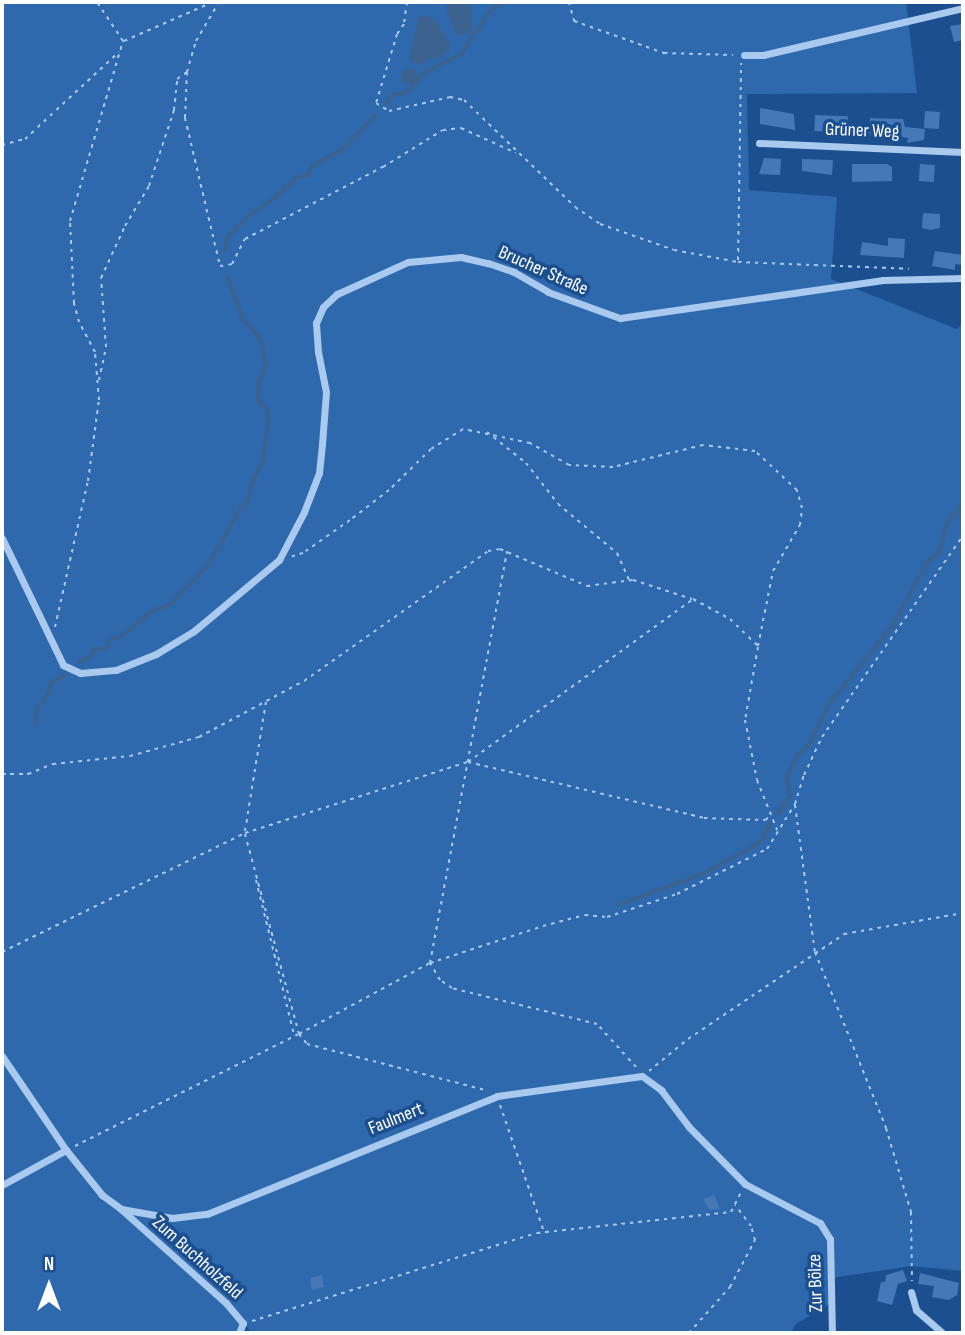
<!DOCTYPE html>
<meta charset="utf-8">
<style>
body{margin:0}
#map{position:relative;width:965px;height:1335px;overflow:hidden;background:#1b4f8f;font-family:"Sofia Sans Condensed",sans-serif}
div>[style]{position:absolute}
.green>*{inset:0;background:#2e69ad}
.water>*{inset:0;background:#3c6290}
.round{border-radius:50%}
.stream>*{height:3.5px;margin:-1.75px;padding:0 1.75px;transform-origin:1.75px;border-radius:1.75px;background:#3c6290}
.building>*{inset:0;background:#4478b7;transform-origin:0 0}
.path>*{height:2px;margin-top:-1px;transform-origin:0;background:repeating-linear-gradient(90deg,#a9c9ee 0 3.5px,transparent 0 8.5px)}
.street>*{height:7px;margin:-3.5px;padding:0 3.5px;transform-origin:3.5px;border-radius:3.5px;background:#a9c9ee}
span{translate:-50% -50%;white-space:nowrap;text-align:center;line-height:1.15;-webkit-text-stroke:7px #1b4f8f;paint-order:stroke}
.street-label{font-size:19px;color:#fff}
.frame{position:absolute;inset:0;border:4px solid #fff;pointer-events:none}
.north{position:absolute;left:14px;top:1251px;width:70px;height:70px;-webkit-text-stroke:5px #1b4f8f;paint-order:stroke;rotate:0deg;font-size:19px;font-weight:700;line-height:28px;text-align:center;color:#fff}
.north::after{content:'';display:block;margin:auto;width:24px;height:32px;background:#fff;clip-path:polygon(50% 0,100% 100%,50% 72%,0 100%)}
</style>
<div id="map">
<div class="green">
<div style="clip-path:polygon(2px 2px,906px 2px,917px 93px,747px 94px,749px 190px,837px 197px,831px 279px,957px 329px,963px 322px,963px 1271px,911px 1266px,832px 1278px,833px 1302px,796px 1324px,791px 1333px,252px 1333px,244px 1324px,239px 1333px,2px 1333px)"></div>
</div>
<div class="water">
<div style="clip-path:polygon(444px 2px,471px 2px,472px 34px,456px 35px)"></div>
<div style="clip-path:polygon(418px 16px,433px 17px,450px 43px,449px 50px,439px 58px,427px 59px,423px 65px,409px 61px)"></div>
<div class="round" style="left:401px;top:68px;width:16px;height:16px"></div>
</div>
<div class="stream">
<div style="left:386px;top:103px;width:11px;rotate:-49deg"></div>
<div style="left:393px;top:95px;width:14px;rotate:-12deg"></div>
<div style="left:407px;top:92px;width:26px;rotate:-47deg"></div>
<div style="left:425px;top:73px;width:42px;rotate:-28.4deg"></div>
<div style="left:462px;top:53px;width:53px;rotate:-55.7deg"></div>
<div style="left:492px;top:9px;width:16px;rotate:-27deg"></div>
<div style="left:224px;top:251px;width:15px;rotate:-74deg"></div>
<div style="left:228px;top:237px;width:28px;rotate:-46deg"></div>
<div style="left:247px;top:217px;width:35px;rotate:-35deg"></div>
<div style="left:276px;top:197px;width:29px;rotate:-44deg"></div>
<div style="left:297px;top:177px;width:11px;rotate:-10deg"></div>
<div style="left:308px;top:175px;width:10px;rotate:-66deg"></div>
<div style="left:312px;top:166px;width:35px;rotate:-29deg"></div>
<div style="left:343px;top:149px;width:46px;rotate:-45.9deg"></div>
<div style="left:79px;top:662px;width:15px;rotate:-28deg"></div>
<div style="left:92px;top:655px;width:6px;rotate:-72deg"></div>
<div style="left:94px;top:649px;width:11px"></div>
<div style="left:105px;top:649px;width:10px;rotate:-61deg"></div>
<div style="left:110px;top:640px;width:13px;rotate:-18deg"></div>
<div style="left:122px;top:636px;width:38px;rotate:-40deg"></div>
<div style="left:151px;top:612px;width:23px;rotate:-23deg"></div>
<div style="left:172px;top:603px;width:54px;rotate:-46.5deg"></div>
<div style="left:209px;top:564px;width:65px;rotate:-60.7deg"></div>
<div style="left:241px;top:507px;width:9px;rotate:-41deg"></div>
<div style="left:248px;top:501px;width:22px;rotate:-77deg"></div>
<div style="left:253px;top:480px;width:21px;rotate:-62deg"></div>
<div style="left:263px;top:461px;width:39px;rotate:-83deg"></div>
<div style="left:268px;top:422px;width:12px;rotate:-95deg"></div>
<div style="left:267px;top:410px;width:13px;rotate:-135deg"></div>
<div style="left:258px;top:401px;width:18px;rotate:-87deg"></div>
<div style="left:259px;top:383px;width:22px;rotate:-72deg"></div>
<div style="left:266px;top:362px;width:24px;rotate:-105deg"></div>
<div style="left:260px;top:339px;width:25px;rotate:-132deg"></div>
<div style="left:243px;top:320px;width:45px;rotate:-109.7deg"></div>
<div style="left:35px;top:724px;width:17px;rotate:-80deg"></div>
<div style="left:38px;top:707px;width:17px;rotate:-50deg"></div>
<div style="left:49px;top:694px;width:11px;rotate:-80deg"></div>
<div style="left:51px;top:683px;width:16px;rotate:-30deg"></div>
<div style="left:777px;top:814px;width:22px;rotate:-54deg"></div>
<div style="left:790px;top:796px;width:18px;rotate:-99deg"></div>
<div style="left:787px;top:778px;width:24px;rotate:-66deg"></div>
<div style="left:797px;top:756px;width:15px;rotate:-42deg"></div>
<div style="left:808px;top:746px;width:46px;rotate:-64deg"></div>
<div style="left:828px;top:705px;width:103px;rotate:-50.9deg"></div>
<div style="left:893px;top:625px;width:73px;rotate:-61.3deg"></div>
<div style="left:928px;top:561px;width:14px;rotate:-36deg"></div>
<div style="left:939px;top:553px;width:34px;rotate:-75deg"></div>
<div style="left:948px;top:520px;width:21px;rotate:-45deg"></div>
<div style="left:618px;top:905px;width:90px;rotate:-20.3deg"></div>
<div style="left:702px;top:874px;width:59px;rotate:-28.3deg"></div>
<div style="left:754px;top:846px;width:11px;rotate:-38deg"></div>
<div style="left:763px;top:839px;width:17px;rotate:-66deg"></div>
</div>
<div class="building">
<div style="clip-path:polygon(963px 24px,963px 40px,954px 42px,950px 26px)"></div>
<div style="clip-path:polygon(760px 108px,794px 114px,795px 130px,760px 124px)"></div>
<div style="left:925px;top:111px;width:15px;height:17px;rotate:4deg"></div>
<div style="left:815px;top:115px;width:33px;height:16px;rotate:2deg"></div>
<div style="clip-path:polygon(870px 118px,903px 119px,905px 127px,925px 129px,924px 140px,907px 143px,908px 138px,869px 134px)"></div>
<div style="clip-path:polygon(764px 158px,781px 159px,780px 175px,759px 174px)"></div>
<div style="clip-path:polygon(802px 159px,833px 160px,832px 175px,802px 171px)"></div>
<div style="clip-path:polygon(852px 164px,887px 164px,892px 167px,892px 181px,852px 182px)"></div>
<div style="left:920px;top:164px;width:15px;height:17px;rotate:4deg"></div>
<div style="clip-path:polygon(923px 213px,940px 214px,940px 228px,931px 230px,922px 228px)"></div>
<div style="clip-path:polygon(888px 238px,905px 239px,904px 258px,860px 255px,862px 242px,888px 246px)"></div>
<div style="clip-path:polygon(935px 251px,963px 255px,962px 265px,955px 264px,955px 270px,932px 266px)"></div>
<div style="clip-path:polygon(714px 1195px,720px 1209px,709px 1210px,703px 1199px)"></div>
<div style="clip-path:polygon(903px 1270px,907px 1281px,898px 1284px,892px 1305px,877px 1301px,881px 1282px,885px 1282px,886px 1275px)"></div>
<div style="clip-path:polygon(920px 1273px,959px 1283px,957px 1295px,949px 1300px,932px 1297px,934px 1286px,918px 1284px)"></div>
<div style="clip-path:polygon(322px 1275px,324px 1287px,312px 1290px,310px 1278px)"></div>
</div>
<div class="path">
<div style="left:407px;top:2px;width:22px;rotate:98deg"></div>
<div style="left:404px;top:24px;width:12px;rotate:125deg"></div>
<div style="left:397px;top:34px;width:72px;rotate:106.9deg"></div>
<div style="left:376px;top:103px;width:15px;rotate:32deg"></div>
<div style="left:389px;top:111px;width:63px;rotate:-12.9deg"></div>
<div style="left:450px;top:97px;width:14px;rotate:12deg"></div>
<div style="left:464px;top:100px;width:154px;rotate:43.9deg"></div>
<div style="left:575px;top:207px;width:30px;rotate:34deg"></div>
<div style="left:600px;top:224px;width:78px;rotate:19.4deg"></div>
<div style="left:674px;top:250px;width:65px;rotate:10.6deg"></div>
<div style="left:738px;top:262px;width:171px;rotate:2.3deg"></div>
<div style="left:569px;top:2px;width:20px;rotate:75deg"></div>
<div style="left:574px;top:21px;width:96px;rotate:19.6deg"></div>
<div style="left:664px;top:53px;width:69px;rotate:1.7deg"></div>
<div style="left:124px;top:41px;width:97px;rotate:-23.7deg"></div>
<div style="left:187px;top:72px;width:46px;rotate:92.5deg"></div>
<div style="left:185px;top:118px;width:152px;rotate:76.7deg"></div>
<div style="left:220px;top:266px;width:12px;rotate:-9deg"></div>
<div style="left:232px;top:264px;width:28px;rotate:-63deg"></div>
<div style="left:245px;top:239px;width:156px;rotate:-27.6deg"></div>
<div style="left:383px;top:167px;width:70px;rotate:-31.7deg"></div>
<div style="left:443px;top:130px;width:18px;rotate:-6deg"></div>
<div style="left:461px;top:128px;width:60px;rotate:24.4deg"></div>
<div style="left:2px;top:145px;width:24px;rotate:-15deg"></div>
<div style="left:25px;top:139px;width:128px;rotate:-42.8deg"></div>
<div style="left:738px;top:260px;width:197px;rotate:-89.1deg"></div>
<div style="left:99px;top:380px;width:34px;rotate:-78deg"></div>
<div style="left:106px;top:347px;width:69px;rotate:-94.1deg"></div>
<div style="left:101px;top:278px;width:57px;rotate:-65.2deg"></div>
<div style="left:125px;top:226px;width:47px;rotate:-59deg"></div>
<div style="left:149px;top:186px;width:80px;rotate:-71.8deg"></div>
<div style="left:174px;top:110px;width:31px;rotate:-84deg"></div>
<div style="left:177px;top:79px;width:12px;rotate:-35deg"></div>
<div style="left:187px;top:72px;width:32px;rotate:-74deg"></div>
<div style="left:196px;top:41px;width:45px;rotate:-59.5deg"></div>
<div style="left:487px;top:432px;width:50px;rotate:38.5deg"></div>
<div style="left:526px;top:463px;width:52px;rotate:52deg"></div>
<div style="left:558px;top:504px;width:77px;rotate:39.7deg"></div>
<div style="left:617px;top:553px;width:30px;rotate:66deg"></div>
<div style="left:55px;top:627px;width:150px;rotate:-77.3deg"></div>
<div style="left:88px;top:481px;width:82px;rotate:-82.3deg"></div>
<div style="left:99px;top:400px;width:48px;rotate:-94.8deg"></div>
<div style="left:95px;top:352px;width:34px;rotate:-118deg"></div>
<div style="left:79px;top:322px;width:20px;rotate:-105deg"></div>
<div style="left:74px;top:303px;width:82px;rotate:-92.8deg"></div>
<div style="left:70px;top:221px;width:188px;rotate:-73.6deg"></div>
<div style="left:123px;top:41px;width:47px;rotate:-123.7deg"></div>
<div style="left:758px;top:647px;width:74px;rotate:100.1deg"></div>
<div style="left:745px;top:720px;width:61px;rotate:78.7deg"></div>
<div style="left:757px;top:780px;width:54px;rotate:68.2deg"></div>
<div style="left:468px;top:762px;width:243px;rotate:13.3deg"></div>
<div style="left:704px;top:818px;width:61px;rotate:1.9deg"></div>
<div style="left:765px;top:820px;width:7px;rotate:-34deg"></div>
<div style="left:2px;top:774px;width:26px"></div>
<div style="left:28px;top:774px;width:27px;rotate:-22deg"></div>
<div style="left:53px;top:764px;width:77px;rotate:-5.9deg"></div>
<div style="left:130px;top:756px;width:72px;rotate:-15.4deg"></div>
<div style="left:199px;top:737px;width:119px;rotate:-28.1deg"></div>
<div style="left:304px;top:681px;width:225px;rotate:-35.2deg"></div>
<div style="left:488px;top:551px;width:12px;rotate:-9deg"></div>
<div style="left:500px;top:549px;width:95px;rotate:23deg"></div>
<div style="left:587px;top:586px;width:46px;rotate:-7.4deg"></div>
<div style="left:633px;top:580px;width:62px;rotate:17.9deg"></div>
<div style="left:795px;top:805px;width:148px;rotate:82.3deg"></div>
<div style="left:815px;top:952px;width:190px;rotate:68deg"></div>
<div style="left:886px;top:1128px;width:88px;rotate:73.4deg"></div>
<div style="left:911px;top:1212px;width:69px;rotate:89.2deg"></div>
<div style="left:245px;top:831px;width:132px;rotate:-80.8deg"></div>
<div style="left:245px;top:834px;width:207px;rotate:74.9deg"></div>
<div style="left:299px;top:1034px;width:13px;rotate:51deg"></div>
<div style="left:307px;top:1044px;width:184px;rotate:14.5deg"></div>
<div style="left:256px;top:880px;width:160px;rotate:76.2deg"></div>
<div style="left:2px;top:952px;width:271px;rotate:-26.1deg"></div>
<div style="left:245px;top:833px;width:234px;rotate:-17.7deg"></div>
<div style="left:468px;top:762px;width:278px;rotate:-35.9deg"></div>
<div style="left:693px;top:599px;width:42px;rotate:28.4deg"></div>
<div style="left:730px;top:619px;width:39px;rotate:44deg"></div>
<div style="left:758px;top:646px;width:76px;rotate:-78.7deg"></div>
<div style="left:773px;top:571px;width:53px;rotate:-59.6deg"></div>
<div style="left:800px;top:525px;width:17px;rotate:-83deg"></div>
<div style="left:802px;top:508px;width:19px;rotate:-106deg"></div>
<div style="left:797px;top:490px;width:57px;rotate:-137.1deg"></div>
<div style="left:755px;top:451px;width:52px;rotate:-173.4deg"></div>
<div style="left:703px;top:445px;width:93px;rotate:166.3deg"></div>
<div style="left:613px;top:467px;width:44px;rotate:-177.4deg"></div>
<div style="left:569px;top:465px;width:45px;rotate:-150.6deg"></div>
<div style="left:530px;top:443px;width:68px;rotate:-168.2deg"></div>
<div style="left:463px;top:429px;width:38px;rotate:148deg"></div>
<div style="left:431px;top:449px;width:59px;rotate:135.7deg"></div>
<div style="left:389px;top:490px;width:49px;rotate:142.4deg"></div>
<div style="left:350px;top:520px;width:57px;rotate:144.9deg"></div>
<div style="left:303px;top:553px;width:14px;rotate:163deg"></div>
<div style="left:636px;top:1067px;width:58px;rotate:-132.2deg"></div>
<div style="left:597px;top:1024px;width:149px;rotate:-166.1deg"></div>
<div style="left:452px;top:988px;width:14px;rotate:-146deg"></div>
<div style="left:440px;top:980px;width:20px;rotate:-120deg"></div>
<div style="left:430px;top:963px;width:119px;rotate:-18.1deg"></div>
<div style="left:543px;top:926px;width:43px;rotate:-14.7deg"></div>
<div style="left:585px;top:915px;width:22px;rotate:5deg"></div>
<div style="left:607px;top:917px;width:74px;rotate:-18.2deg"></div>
<div style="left:677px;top:894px;width:101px;rotate:-26.6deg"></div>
<div style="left:767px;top:849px;width:53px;rotate:-58.1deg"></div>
<div style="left:795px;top:804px;width:30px;rotate:-73deg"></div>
<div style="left:804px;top:775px;width:42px;rotate:-64.7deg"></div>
<div style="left:822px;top:737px;width:246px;rotate:-55deg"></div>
<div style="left:649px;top:1071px;width:50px;rotate:-39.4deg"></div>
<div style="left:688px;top:1039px;width:188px;rotate:-33.9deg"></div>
<div style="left:844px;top:934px;width:121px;rotate:-10deg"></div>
<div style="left:500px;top:1105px;width:134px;rotate:70.9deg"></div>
<div style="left:75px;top:1146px;width:250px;rotate:-26.6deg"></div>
<div style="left:299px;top:1034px;width:149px;rotate:-28.5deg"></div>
<div style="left:430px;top:963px;width:419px;rotate:-79.4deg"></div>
<div style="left:252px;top:1321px;width:298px;rotate:-17.2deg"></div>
<div style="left:537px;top:1233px;width:195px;rotate:-6.2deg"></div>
<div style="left:731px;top:1212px;width:22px;rotate:-63deg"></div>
<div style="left:689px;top:1333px;width:62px;rotate:-48.3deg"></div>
<div style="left:730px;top:1287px;width:53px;rotate:-62deg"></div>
<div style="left:755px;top:1240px;width:15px;rotate:-106deg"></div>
<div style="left:751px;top:1226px;width:26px;rotate:-127deg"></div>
</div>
<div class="street">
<div style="left:744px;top:55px;width:19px"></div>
<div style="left:763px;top:55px;width:205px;rotate:-13.2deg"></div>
<div style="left:759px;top:143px;width:204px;rotate:2.5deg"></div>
<div style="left:2px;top:538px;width:141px;rotate:64.3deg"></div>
<div style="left:63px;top:665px;width:19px;rotate:25deg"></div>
<div style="left:80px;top:673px;width:36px;rotate:-5deg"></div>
<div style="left:116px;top:670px;width:43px;rotate:-21.8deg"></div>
<div style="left:156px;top:654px;width:44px;rotate:-31.2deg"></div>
<div style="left:194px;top:631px;width:111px;rotate:-39.9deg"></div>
<div style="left:279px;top:560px;width:54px;rotate:-62.5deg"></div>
<div style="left:304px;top:512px;width:42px;rotate:-69deg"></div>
<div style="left:319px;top:473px;width:29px;rotate:-84deg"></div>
<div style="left:322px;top:444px;width:52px;rotate:-85.6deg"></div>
<div style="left:326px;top:392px;width:41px;rotate:-101.3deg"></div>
<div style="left:318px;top:352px;width:29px;rotate:-94deg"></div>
<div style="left:316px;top:323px;width:17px;rotate:-66deg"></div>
<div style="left:323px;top:307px;width:19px;rotate:-43deg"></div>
<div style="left:337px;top:294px;width:78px;rotate:-24.3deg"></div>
<div style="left:408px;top:262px;width:53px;rotate:-5.4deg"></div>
<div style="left:461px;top:257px;width:28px;rotate:13deg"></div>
<div style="left:488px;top:263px;width:28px;rotate:19deg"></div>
<div style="left:514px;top:272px;width:39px;rotate:30deg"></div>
<div style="left:548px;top:292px;width:77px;rotate:19.9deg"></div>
<div style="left:620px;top:318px;width:266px;rotate:-8.2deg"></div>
<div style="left:883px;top:280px;width:80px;rotate:-1.4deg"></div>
<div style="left:2px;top:1056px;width:114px;rotate:55.8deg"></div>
<div style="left:66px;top:1150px;width:58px;rotate:51.3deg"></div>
<div style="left:102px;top:1195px;width:24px;rotate:36deg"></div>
<div style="left:121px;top:1209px;width:52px;rotate:10deg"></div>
<div style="left:172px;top:1218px;width:35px;rotate:-7deg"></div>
<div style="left:207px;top:1214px;width:313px;rotate:-22.1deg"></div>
<div style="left:497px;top:1096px;width:146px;rotate:-7.9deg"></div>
<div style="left:642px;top:1076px;width:24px;rotate:36deg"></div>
<div style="left:661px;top:1090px;width:46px;rotate:52.9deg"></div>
<div style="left:689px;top:1127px;width:80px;rotate:45.5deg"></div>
<div style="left:745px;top:1184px;width:85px;rotate:27.5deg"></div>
<div style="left:820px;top:1223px;width:19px;rotate:58deg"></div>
<div style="left:830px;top:1239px;width:94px;rotate:88.8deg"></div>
<div style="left:2px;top:1185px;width:73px;rotate:-28.7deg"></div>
<div style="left:122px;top:1210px;width:140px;rotate:41.8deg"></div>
<div style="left:226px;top:1303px;width:26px;rotate:50deg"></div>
<div style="left:243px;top:1323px;width:11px;rotate:112deg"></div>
<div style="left:911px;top:1292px;width:19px;rotate:74deg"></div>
<div style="left:916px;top:1310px;width:35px;rotate:41deg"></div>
</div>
<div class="street-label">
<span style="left:862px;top:131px;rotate:2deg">Grüner Weg</span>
<span style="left:543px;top:271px;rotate:24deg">Brucher Straße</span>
<span style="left:396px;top:1119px;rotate:-22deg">Faulmert</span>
<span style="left:197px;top:1258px;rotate:42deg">Zum Buchholzfeld</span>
<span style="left:816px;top:1283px;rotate:-92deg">Zur Bölze</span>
</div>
<div class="frame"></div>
<div class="north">N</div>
</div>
